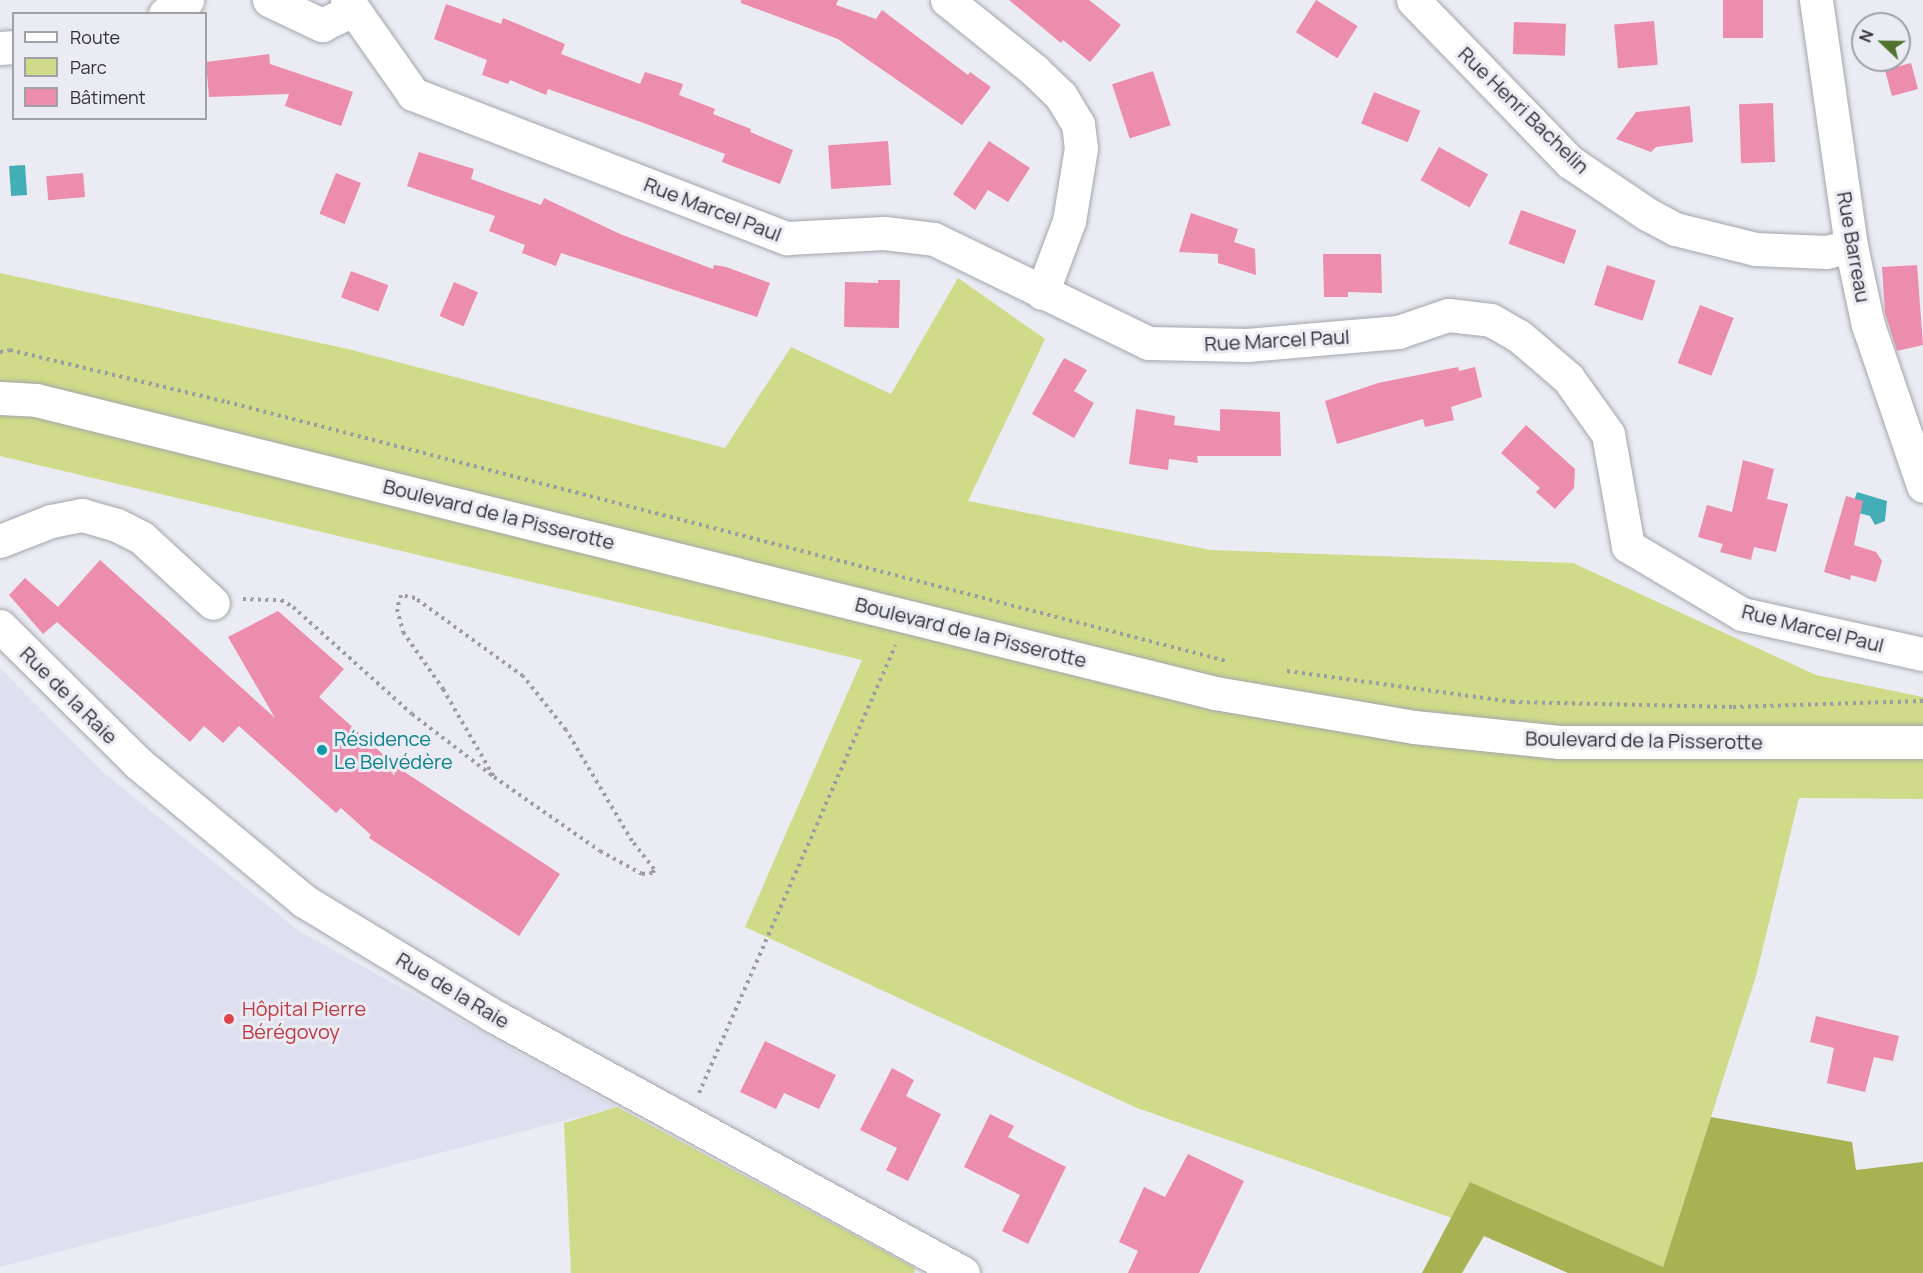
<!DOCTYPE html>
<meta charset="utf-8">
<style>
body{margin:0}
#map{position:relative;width:1923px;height:1273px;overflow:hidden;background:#eaebf3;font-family:Manrope,sans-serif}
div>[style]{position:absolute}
.built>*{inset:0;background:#dee0ef}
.green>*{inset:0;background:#cfdb88}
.forest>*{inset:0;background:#a7b252}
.water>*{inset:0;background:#43aeb6;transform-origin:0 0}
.building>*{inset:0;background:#ed8dad;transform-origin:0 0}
.path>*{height:4px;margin-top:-2px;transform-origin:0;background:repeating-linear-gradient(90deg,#9c9ca2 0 3px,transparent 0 7.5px)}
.roads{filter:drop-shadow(0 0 2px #a3a5ac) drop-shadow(0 0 2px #a3a5ac)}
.minor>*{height:33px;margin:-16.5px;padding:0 16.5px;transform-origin:16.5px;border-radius:16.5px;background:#fff}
.dots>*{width:16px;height:16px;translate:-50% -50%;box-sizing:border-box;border:3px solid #eaebf3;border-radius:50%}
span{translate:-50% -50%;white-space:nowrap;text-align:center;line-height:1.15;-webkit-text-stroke:6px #eaebf3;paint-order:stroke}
.street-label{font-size:20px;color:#323235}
.culture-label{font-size:20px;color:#0d838f}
.left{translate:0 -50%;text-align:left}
.health-label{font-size:20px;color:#be3a42}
.legend{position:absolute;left:12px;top:12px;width:195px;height:108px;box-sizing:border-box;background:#eaebf3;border:2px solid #a0a1a7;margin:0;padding:8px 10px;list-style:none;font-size:18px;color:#323235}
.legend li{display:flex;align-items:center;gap:12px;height:30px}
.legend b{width:30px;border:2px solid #a0a1a7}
.north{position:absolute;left:1851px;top:12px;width:60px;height:60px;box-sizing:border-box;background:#eaebf3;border:2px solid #a0a1a7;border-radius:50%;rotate:292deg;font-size:16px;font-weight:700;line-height:24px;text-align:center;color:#323235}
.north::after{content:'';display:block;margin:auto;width:21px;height:27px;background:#4f732c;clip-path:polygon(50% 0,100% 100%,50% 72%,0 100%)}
</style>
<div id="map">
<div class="built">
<div style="clip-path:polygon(0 668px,105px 774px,299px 931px,617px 1107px,0 1267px)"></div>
</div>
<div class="green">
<div style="clip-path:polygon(0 273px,348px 349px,725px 448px,791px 347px,891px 394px,958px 278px,1045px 339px,968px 501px,1210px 550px,1573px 563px,1816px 675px,1923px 697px,1923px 799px,1799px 798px,1756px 976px,1663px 1267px,1470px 1182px,1452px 1218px,1137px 1108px,745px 927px,862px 660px,0 456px)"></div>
<div style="clip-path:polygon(617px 1107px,915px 1268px,914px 1273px,571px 1273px,564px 1123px)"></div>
</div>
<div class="forest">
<div style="clip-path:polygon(1711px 1117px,1852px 1142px,1856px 1170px,1923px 1162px,1923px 1273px,1568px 1273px,1484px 1236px,1462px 1273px,1422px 1273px,1470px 1182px,1663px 1267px)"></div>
</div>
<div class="water">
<div style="left:25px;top:165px;width:30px;height:16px;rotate:86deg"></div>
<div style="clip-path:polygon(1857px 492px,1887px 501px,1885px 521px,1875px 525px,1870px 516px,1855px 512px,1852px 507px)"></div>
</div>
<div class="building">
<div style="clip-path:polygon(741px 0,838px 0,836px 5px,876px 19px,882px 10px,968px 75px,970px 72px,991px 87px,962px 125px,838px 39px,741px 3px)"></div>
<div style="clip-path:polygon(1009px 0,1089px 0,1121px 25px,1090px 62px,1063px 40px,1061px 43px)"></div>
<div style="left:1316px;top:0;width:49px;height:38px;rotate:32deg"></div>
<div style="left:1723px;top:0;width:40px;height:38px"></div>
<div style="clip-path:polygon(446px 4px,501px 24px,503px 18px,565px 44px,561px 54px,640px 84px,645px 72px,683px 84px,679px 95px,715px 109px,713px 114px,751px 129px,750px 132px,793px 150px,780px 184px,722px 162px,725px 154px,641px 122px,548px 89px,546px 95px,510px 80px,508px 84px,482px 75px,487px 60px,434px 39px)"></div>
<div style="left:1654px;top:21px;width:44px;height:40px;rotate:85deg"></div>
<div style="left:1514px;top:22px;width:52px;height:32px;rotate:2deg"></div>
<div style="clip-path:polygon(269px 54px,270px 64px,353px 92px,341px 126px,285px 106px,289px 94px,209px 97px,206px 62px)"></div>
<div style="left:1911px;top:63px;width:27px;height:27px;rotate:75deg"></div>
<div style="left:1153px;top:71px;width:57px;height:43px;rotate:72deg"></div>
<div style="left:1374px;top:92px;width:50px;height:34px;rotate:22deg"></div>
<div style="left:1773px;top:103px;width:59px;height:34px;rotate:88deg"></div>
<div style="clip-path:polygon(1690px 106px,1693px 142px,1656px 147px,1651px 152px,1616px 139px,1636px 112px)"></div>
<div style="left:888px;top:141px;width:44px;height:60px;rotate:86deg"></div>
<div style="clip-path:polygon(989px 141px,1030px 168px,1008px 202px,988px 190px,975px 210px,953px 194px)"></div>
<div style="left:1439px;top:147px;width:56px;height:38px;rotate:29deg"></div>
<div style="clip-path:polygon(419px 152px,474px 169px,471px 179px,541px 205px,544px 198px,620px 234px,713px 269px,714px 265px,726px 267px,770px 283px,757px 317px,561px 253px,556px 266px,522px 253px,525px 245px,489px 231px,495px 216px,407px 186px)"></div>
<div style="left:83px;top:173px;width:24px;height:37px;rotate:85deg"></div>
<div style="left:336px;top:173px;width:27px;height:44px;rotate:22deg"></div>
<div style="left:1521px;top:210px;width:59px;height:36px;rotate:20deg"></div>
<div style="clip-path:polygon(1191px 213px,1238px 229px,1234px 242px,1255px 249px,1256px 275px,1218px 263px,1218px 254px,1179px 252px)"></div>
<div style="clip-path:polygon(1323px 254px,1381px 254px,1382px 293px,1348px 292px,1348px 297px,1324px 297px)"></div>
<div style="left:1607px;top:265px;width:51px;height:42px;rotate:18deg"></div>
<div style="clip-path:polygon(1917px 265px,1923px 345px,1897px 351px,1885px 313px,1882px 267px)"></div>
<div style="left:351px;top:271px;width:40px;height:28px;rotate:21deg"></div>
<div style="clip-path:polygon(878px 280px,900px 280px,899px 328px,844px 327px,845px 282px,878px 283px)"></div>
<div style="left:454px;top:282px;width:26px;height:37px;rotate:23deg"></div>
<div style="left:1700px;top:305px;width:36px;height:62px;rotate:21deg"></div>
<div style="clip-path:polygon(1064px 358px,1087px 370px,1074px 391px,1094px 403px,1074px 438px,1032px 414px)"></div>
<div style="clip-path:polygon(1458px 367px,1459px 371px,1475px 367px,1482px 397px,1451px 407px,1454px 420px,1425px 427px,1423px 419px,1337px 444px,1325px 401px,1378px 383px)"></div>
<div style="clip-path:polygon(1136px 409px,1175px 416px,1174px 425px,1220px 431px,1220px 409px,1280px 412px,1281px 456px,1197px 456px,1198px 463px,1169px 459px,1168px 470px,1129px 464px)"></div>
<div style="clip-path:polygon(1526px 425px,1575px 469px,1574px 488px,1555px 509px,1536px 492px,1540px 488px,1501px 453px)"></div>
<div style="clip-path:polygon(1743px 460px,1774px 469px,1767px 499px,1788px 504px,1776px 552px,1754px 547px,1751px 560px,1720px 552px,1723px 544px,1698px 537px,1707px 505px,1732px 512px)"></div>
<div style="clip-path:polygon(1846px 496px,1863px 501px,1854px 545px,1876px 552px,1882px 561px,1876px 582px,1851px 575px,1850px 580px,1824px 572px)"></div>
<div style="clip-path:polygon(100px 560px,275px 718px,228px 637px,278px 611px,344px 669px,319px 697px,397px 767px,560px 874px,519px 936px,369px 838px,371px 835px,341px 808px,336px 813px,239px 726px,223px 743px,204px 726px,190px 742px,57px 622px,43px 634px,9px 595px,25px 578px,58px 607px)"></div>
<div style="clip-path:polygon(1816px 1016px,1899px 1036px,1893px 1061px,1874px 1057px,1865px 1092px,1827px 1083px,1834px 1048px,1810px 1042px)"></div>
<div style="clip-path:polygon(765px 1041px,836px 1075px,819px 1109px,784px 1093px,776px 1109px,740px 1092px)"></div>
<div style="clip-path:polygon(892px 1068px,914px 1080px,906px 1096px,941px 1114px,908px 1181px,886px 1170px,897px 1148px,860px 1130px)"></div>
<div style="clip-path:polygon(990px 1114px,1014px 1126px,1008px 1137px,1066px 1167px,1028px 1244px,1002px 1231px,1020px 1195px,964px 1167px)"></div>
<div style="clip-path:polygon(1188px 1154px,1244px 1181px,1199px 1273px,1128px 1273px,1138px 1251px,1119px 1242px,1144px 1187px,1165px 1197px)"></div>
</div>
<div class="path">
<div style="left:0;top:352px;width:10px;rotate:-11deg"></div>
<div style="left:10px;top:350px;width:223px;rotate:13.5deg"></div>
<div style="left:227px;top:402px;width:1032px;rotate:14.53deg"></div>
<div style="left:243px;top:599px;width:38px;rotate:2deg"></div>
<div style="left:281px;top:600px;width:14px;rotate:30deg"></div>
<div style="left:293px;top:607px;width:160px;rotate:42deg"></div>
<div style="left:412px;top:714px;width:103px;rotate:37.5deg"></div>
<div style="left:494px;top:777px;width:129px;rotate:34.9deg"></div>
<div style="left:600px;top:851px;width:48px;rotate:28.7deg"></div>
<div style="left:642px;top:874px;width:11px;rotate:-5deg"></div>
<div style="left:653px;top:873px;width:4px;rotate:-76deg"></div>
<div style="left:654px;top:869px;width:36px;rotate:-128deg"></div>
<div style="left:632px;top:841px;width:129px;rotate:-120.7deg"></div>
<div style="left:566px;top:730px;width:69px;rotate:-128.5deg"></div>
<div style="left:523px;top:676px;width:133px;rotate:-144.2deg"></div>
<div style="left:415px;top:598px;width:14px;rotate:-168deg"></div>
<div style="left:401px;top:595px;width:15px;rotate:106deg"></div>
<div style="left:397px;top:609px;width:24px;rotate:75deg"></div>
<div style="left:403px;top:632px;width:70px;rotate:54.9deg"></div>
<div style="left:443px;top:689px;width:102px;rotate:59.9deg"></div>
<div style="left:1287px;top:671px;width:227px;rotate:7.8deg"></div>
<div style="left:1512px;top:702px;width:221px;rotate:1.3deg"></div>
<div style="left:1733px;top:707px;width:190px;rotate:-1.8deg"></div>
<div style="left:699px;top:1093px;width:489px;rotate:-66.3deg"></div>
</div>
<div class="roads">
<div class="minor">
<div style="left:269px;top:0;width:59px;rotate:25.3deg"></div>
<div style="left:322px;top:25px;width:32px;rotate:-26deg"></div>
<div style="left:347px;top:0;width:115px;rotate:54.9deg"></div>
<div style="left:413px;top:94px;width:401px;rotate:21.1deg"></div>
<div style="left:787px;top:238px;width:97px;rotate:-3deg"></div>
<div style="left:884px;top:233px;width:50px;rotate:6.8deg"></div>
<div style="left:934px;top:239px;width:238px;rotate:25.9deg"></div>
<div style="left:1148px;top:343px;width:99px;rotate:1.2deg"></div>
<div style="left:1247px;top:345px;width:152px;rotate:-4.9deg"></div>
<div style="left:1398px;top:332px;width:53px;rotate:-18.8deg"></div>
<div style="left:1448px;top:315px;width:43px;rotate:6.6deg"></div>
<div style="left:1491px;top:320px;width:32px;rotate:30deg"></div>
<div style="left:1519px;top:336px;width:65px;rotate:40.6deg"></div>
<div style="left:1568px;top:378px;width:69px;rotate:54.5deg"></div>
<div style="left:1608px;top:434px;width:114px;rotate:79.9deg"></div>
<div style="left:1628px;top:546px;width:133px;rotate:30.8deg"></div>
<div style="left:1742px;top:614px;width:185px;rotate:12.5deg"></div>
<div style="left:947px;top:0;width:112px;rotate:38.8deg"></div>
<div style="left:1034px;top:70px;width:37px;rotate:44deg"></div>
<div style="left:1061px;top:96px;width:33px;rotate:59deg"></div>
<div style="left:1078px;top:124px;width:24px;rotate:83deg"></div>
<div style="left:1081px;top:148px;width:74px;rotate:99.3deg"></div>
<div style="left:1069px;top:221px;width:77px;rotate:110.6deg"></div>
<div style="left:1413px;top:0;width:226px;rotate:45.9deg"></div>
<div style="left:1570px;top:162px;width:93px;rotate:34deg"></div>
<div style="left:1647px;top:214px;width:32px;rotate:28deg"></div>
<div style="left:1675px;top:229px;width:82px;rotate:14deg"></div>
<div style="left:1755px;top:249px;width:71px;rotate:2.4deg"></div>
<div style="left:1826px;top:252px;width:26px;rotate:-13deg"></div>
<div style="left:1816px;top:0;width:248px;rotate:81.9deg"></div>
<div style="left:1851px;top:246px;width:81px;rotate:77.9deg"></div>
<div style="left:1868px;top:325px;width:170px;rotate:71.1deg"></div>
<div style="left:165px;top:14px;width:26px;rotate:-32deg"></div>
<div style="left:0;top:48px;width:14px;rotate:-4deg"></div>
<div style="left:0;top:398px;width:36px;rotate:3deg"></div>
<div style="left:36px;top:400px;width:1215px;rotate:13.96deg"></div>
<div style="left:1215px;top:693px;width:202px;rotate:9.7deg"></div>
<div style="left:1414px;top:727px;width:146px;rotate:5.9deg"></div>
<div style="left:1559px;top:742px;width:364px"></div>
<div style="left:0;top:541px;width:55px;rotate:-21.4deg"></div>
<div style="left:51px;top:521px;width:32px;rotate:-11deg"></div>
<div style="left:82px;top:515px;width:36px;rotate:16deg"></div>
<div style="left:117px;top:525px;width:28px;rotate:27deg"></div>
<div style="left:142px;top:538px;width:96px;rotate:42.5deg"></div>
<div style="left:0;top:626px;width:194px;rotate:44.8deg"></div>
<div style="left:138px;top:763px;width:216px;rotate:39.7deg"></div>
<div style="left:304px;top:901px;width:220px;rotate:31.2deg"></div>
<div style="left:492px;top:1015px;width:537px;rotate:28.71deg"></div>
</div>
</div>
<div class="dots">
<div style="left:322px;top:750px;background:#0f9aa8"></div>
<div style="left:229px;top:1019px;background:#e0444e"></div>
</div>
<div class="street-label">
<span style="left:1524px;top:110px;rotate:44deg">Rue Henri Bachelin</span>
<span style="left:713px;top:209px;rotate:21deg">Rue Marcel Paul</span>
<span style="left:1854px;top:247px;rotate:80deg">Rue Barreau</span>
<span style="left:1277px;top:340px;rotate:-3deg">Rue Marcel Paul</span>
<span style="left:499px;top:514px;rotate:14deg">Boulevard de la Pisserotte</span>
<span style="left:1813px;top:628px;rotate:14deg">Rue Marcel Paul</span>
<span style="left:971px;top:632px;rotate:14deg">Boulevard de la Pisserotte</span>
<span style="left:69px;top:695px;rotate:45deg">Rue de la Raie</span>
<span style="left:1644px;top:740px;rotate:1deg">Boulevard de la Pisserotte</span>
<span style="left:453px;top:990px;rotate:31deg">Rue de la Raie</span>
</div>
<div class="culture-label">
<span class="left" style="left:334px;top:750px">Résidence<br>Le Belvédère</span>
</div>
<div class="health-label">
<span class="left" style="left:242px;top:1020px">Hôpital Pierre<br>Bérégovoy</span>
</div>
<ul class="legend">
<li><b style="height:8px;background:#fff"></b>Route</li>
<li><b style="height:16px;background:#cfdb88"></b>Parc</li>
<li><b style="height:16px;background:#ed8dad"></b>Bâtiment</li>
</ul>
<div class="north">N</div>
</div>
